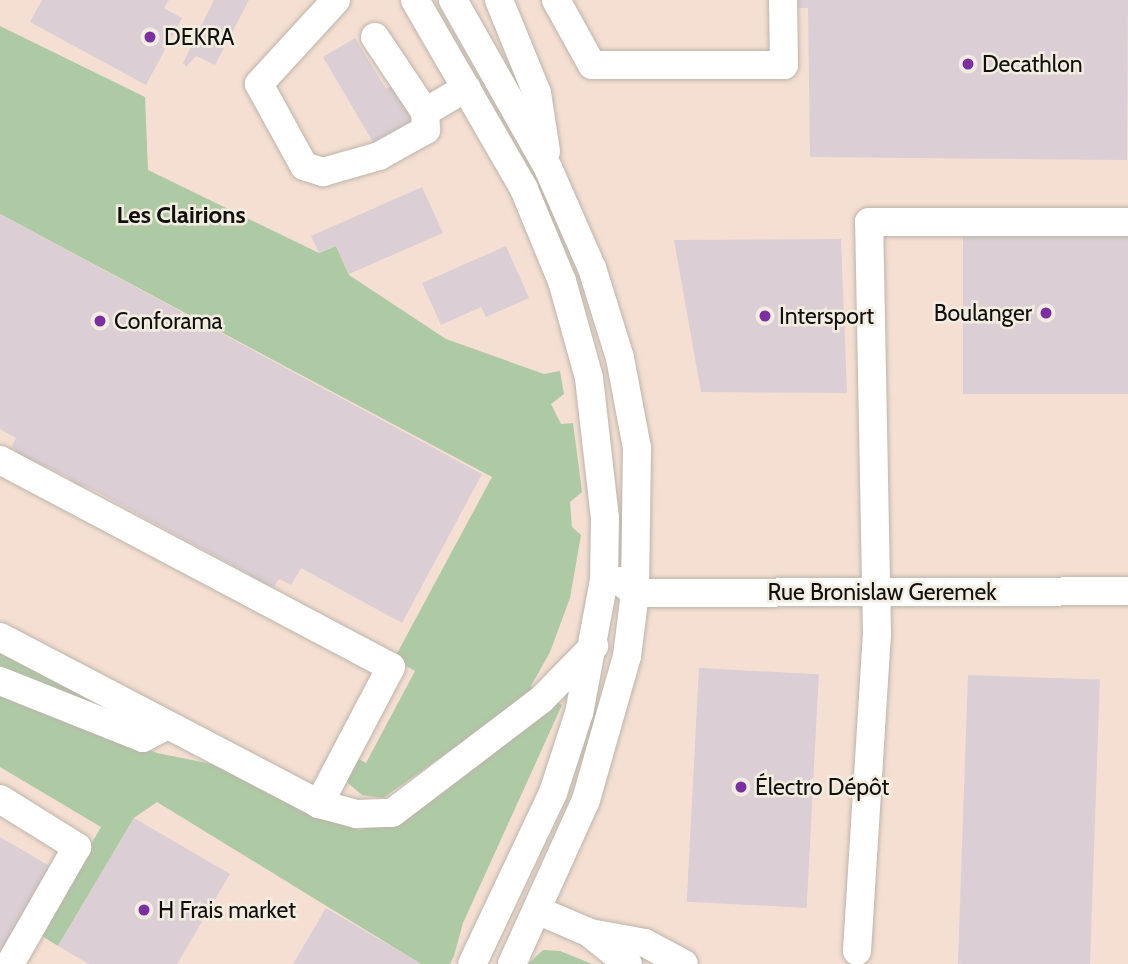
<!DOCTYPE html>
<meta charset="utf-8">
<style>
body{margin:0}
#map{position:relative;width:1128px;height:964px;overflow:hidden;background:#f3ede1;font-family:Cabin,sans-serif}
div>[style]{position:absolute}
.commercial>*{inset:0;background:#f5dfd2;transform-origin:0 0}
.green>*{inset:0;background:#aecaa5}
.building>*{inset:0;background:#dbced5;transform-origin:0 0}
.roads{filter:drop-shadow(0 0 2px #bcb5aa) drop-shadow(0 0 2px #bcb5aa)}
.minor>*{height:28px;margin:-14px;padding:0 14px;transform-origin:14px;border-radius:14px;background:#fff}
.dots>*{width:19px;height:19px;translate:-50% -50%;box-sizing:border-box;border:4px solid #f3ede1;border-radius:50%}
span{translate:-50% -50%;white-space:nowrap;text-align:center;line-height:1.15;-webkit-text-stroke:5px #f3ede1;paint-order:stroke}
.poi-label{font-size:23px;color:#12100c}
.left{translate:0 -50%;text-align:left}
.right{translate:-100% -50%;text-align:right}
.street-label{font-size:23px;color:#12100c}
.neighbourhood-label{font-size:24px;color:#12100c;font-weight:700}
</style>
<div id="map">
<div class="commercial">
<div style="left:0;top:0;width:1128px;height:964px"></div>
</div>
<div class="green">
<div style="clip-path:polygon(0 26px,145px 97px,148px 170px,319px 253px,336px 246px,349px 275px,446px 339px,544px 374px,560px 371px,564px 394px,551px 404px,561px 424px,573px 423px,582px 492px,570px 502px,572px 527px,581px 535px,570px 598px,550px 652px,531px 686px,535px 691px,383px 798px,362px 795px,348px 783px,345px 764px,350px 754px,366px 763px,415px 671px,394px 659px,492px 477px,0 214px)"></div>
<div style="clip-path:polygon(0 649px,105px 705px,104px 709px,0 666px)"></div>
<div style="clip-path:polygon(0 688px,157px 753px,212px 764px,317px 817px,359px 830px,391px 821px,555px 700px,562px 705px,463px 923px,454px 956px,450px 964px,421px 964px,157px 802px,134px 818px,58px 946px,39px 934px,101px 827px,0 767px)"></div>
<div style="clip-path:polygon(543px 950px,560px 951px,592px 964px,528px 964px)"></div>
</div>
<div class="building">
<div style="clip-path:polygon(42px 0,169px 0,164px 8px,182px 18px,146px 85px,30px 22px)"></div>
<div style="clip-path:polygon(214px 0,249px 0,215px 65px,196px 56px,186px 67px,183px 63px)"></div>
<div style="clip-path:polygon(798px 0,1128px 0,1127px 160px,810px 157px,808px 8px,798px 8px)"></div>
<div style="clip-path:polygon(355px 38px,386px 89px,395px 83px,420px 125px,377px 149px,323px 57px)"></div>
<div style="clip-path:polygon(422px 187px,443px 233px,349px 274px,336px 246px,319px 253px,311px 236px)"></div>
<div style="clip-path:polygon(0 214px,482px 474px,402px 623px,301px 568px,291px 585px,279px 579px,274px 587px,259px 584px,249px 574px,88px 487px,75px 485px,67px 476px,19px 455px,12px 446px,16px 438px,0 429px)"></div>
<div style="left:1128px;top:230px;width:164px;height:165px;rotate:90deg"></div>
<div style="clip-path:polygon(841px 239px,847px 393px,701px 392px,674px 240px)"></div>
<div style="clip-path:polygon(506px 246px,529px 298px,486px 317px,481px 307px,441px 325px,422px 283px)"></div>
<div style="left:699px;top:668px;width:120px;height:234px;rotate:3deg"></div>
<div style="left:968px;top:675px;width:132px;height:289px;rotate:2deg"></div>
<div style="clip-path:polygon(134px 818px,230px 874px,177px 964px,89px 964px,58px 946px)"></div>
<div style="clip-path:polygon(0 837px,58px 871px,0 964px)"></div>
<div style="clip-path:polygon(326px 908px,421px 964px,293px 964px)"></div>
</div>
<div class="roads">
<div class="minor">
<div style="left:336px;top:0;width:114px;rotate:132.5deg"></div>
<div style="left:259px;top:84px;width:94px;rotate:61.2deg"></div>
<div style="left:304px;top:166px;width:20px;rotate:18deg"></div>
<div style="left:323px;top:172px;width:58px;rotate:-15.9deg"></div>
<div style="left:379px;top:156px;width:54px;rotate:-29deg"></div>
<div style="left:426px;top:130px;width:18px;rotate:-93deg"></div>
<div style="left:415px;top:0;width:218px;rotate:60deg"></div>
<div style="left:524px;top:189px;width:100px;rotate:67.6deg"></div>
<div style="left:562px;top:281px;width:101px;rotate:74.4deg"></div>
<div style="left:589px;top:378px;width:141px;rotate:83.5deg"></div>
<div style="left:605px;top:518px;width:62px;rotate:90.9deg"></div>
<div style="left:604px;top:580px;width:135px;rotate:100.6deg"></div>
<div style="left:579px;top:713px;width:84px;rotate:108deg"></div>
<div style="left:553px;top:793px;width:189px;rotate:115.3deg"></div>
<div style="left:453px;top:0;width:193px;rotate:60.5deg"></div>
<div style="left:548px;top:168px;width:109px;rotate:66.3deg"></div>
<div style="left:592px;top:268px;width:94px;rotate:72.7deg"></div>
<div style="left:620px;top:358px;width:92px;rotate:79.3deg"></div>
<div style="left:637px;top:448px;width:145px;rotate:90.8deg"></div>
<div style="left:635px;top:593px;width:64px;rotate:97.2deg"></div>
<div style="left:627px;top:656px;width:150px;rotate:105.9deg"></div>
<div style="left:586px;top:800px;width:180px;rotate:114.3deg"></div>
<div style="left:499px;top:0;width:100px;rotate:67.8deg"></div>
<div style="left:537px;top:93px;width:59px;rotate:81.2deg"></div>
<div style="left:556px;top:0;width:74px;rotate:61deg"></div>
<div style="left:592px;top:65px;width:192px"></div>
<div style="left:784px;top:65px;width:65px;rotate:-90.9deg"></div>
<div style="left:375px;top:37px;width:90px;rotate:56.3deg"></div>
<div style="left:425px;top:112px;width:48px;rotate:-30.3deg"></div>
<div style="left:0;top:460px;width:442px;rotate:27.9deg"></div>
<div style="left:391px;top:667px;width:155px;rotate:117.7deg"></div>
<div style="left:620px;top:581px;width:19px;rotate:39deg"></div>
<div style="left:635px;top:593px;width:493px;rotate:-0.2deg"></div>
<div style="left:0;top:637px;width:360px;rotate:27.6deg"></div>
<div style="left:319px;top:804px;width:38px;rotate:15deg"></div>
<div style="left:356px;top:814px;width:36px;rotate:-2deg"></div>
<div style="left:392px;top:813px;width:187px;rotate:-37.2deg"></div>
<div style="left:541px;top:700px;width:76px;rotate:-45.5deg"></div>
<div style="left:0;top:681px;width:154px;rotate:21.7deg"></div>
<div style="left:143px;top:738px;width:27px;rotate:-28deg"></div>
<div style="left:0;top:799px;width:91px;rotate:31.9deg"></div>
<div style="left:77px;top:847px;width:135px;rotate:119.8deg"></div>
<div style="left:539px;top:911px;width:56px;rotate:23.3deg"></div>
<div style="left:590px;top:933px;width:56px;rotate:10.3deg"></div>
<div style="left:645px;top:943px;width:44px;rotate:28.3deg"></div>
<div style="left:592px;top:935px;width:46px;rotate:38.9deg"></div>
<div style="left:857px;top:951px;width:318px;rotate:-86.4deg"></div>
<div style="left:877px;top:634px;width:412px;rotate:-91.1deg"></div>
<div style="left:869px;top:222px;width:259px"></div>
</div>
</div>
<div class="dots">
<div style="left:150px;top:37px;background:#7b2fa1"></div>
<div style="left:968px;top:64px;background:#7b2fa1"></div>
<div style="left:1046px;top:313px;background:#7b2fa1"></div>
<div style="left:765px;top:316px;background:#7b2fa1"></div>
<div style="left:100px;top:321px;background:#7b2fa1"></div>
<div style="left:741px;top:787px;background:#7b2fa1"></div>
<div style="left:144px;top:910px;background:#7b2fa1"></div>
</div>
<div class="poi-label">
<span class="left" style="left:164px;top:37px">DEKRA</span>
<span class="left" style="left:982px;top:64px">Decathlon</span>
<span class="right" style="left:1032px;top:313px">Boulanger</span>
<span class="left" style="left:779px;top:316px">Intersport</span>
<span class="left" style="left:114px;top:321px">Conforama</span>
<span class="left" style="left:755px;top:787px">Électro Dépôt</span>
<span class="left" style="left:158px;top:910px">H Frais market</span>
</div>
<div class="street-label">
<span style="left:882px;top:592px">Rue Bronislaw Geremek</span>
</div>
<div class="neighbourhood-label">
<span style="left:181px;top:215px">Les Clairions</span>
</div>
</div>
